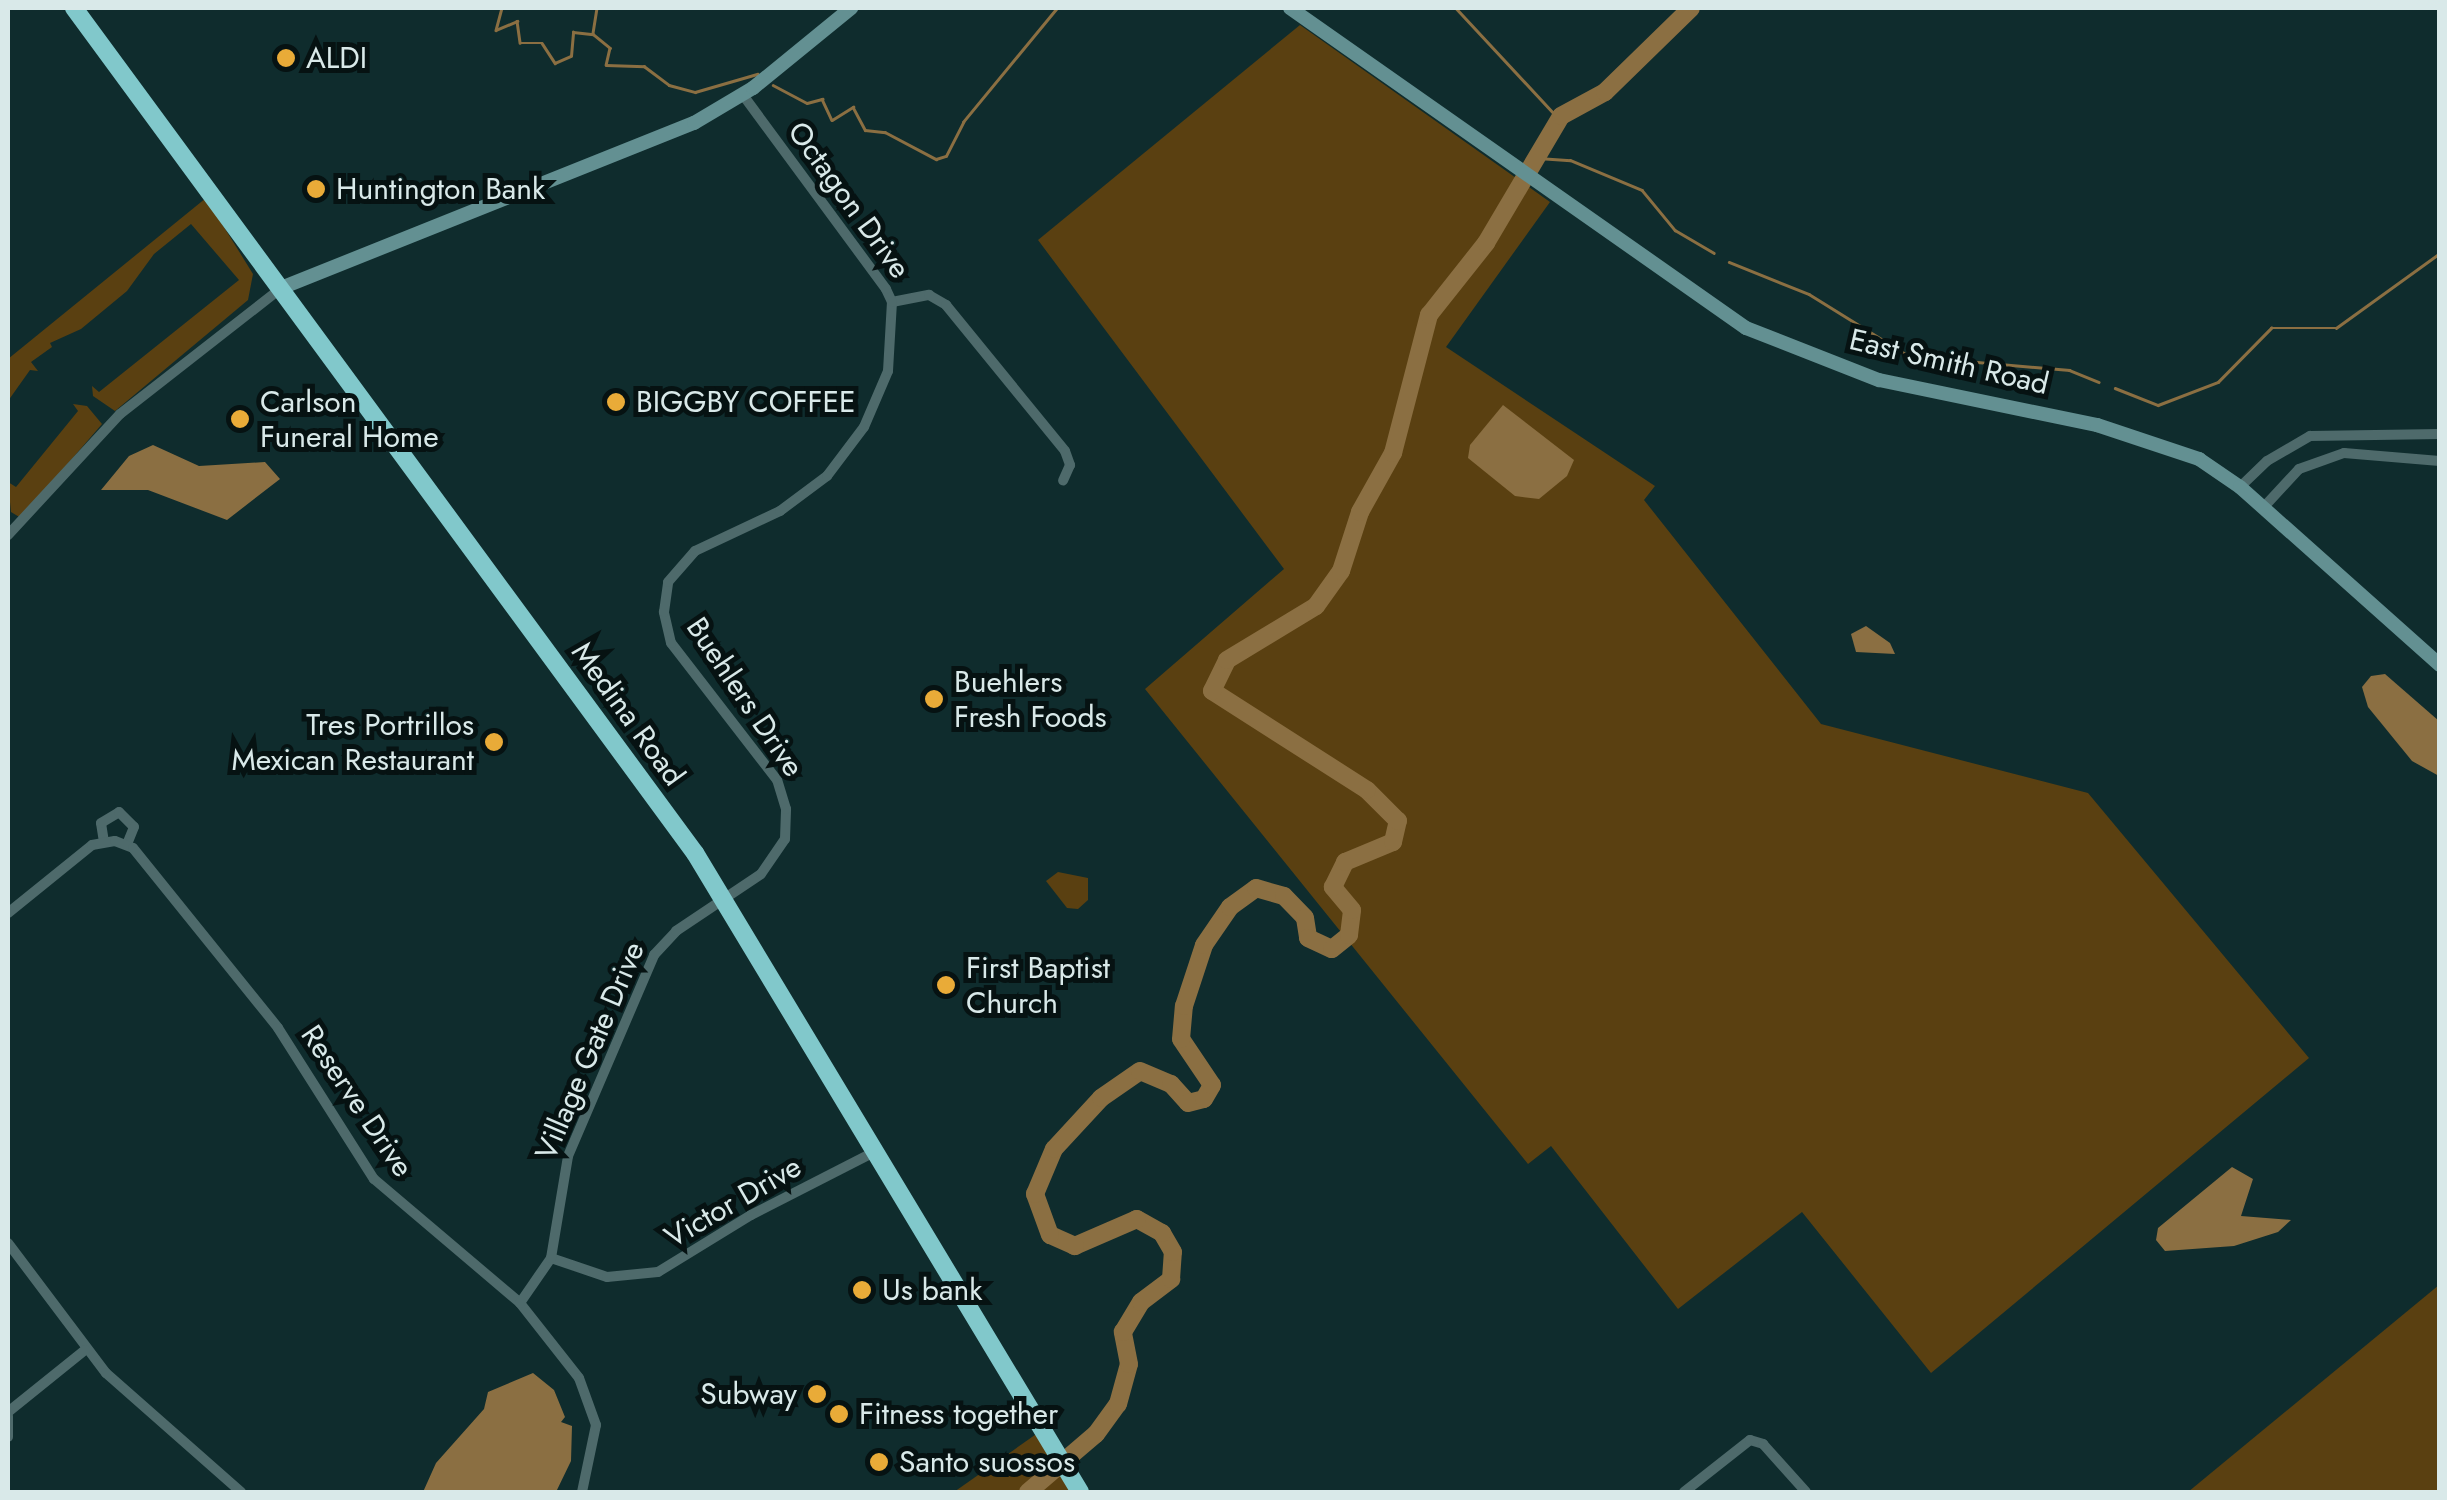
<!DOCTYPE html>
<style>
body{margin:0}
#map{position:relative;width:2447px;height:1500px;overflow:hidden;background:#0f2c2d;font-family:Jost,sans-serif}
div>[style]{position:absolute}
.green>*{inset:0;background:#5a4011}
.water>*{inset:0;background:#8b6f42}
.stream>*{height:2.5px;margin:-1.25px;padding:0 1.25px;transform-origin:1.25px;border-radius:1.25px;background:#8b6f42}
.river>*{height:18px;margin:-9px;padding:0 9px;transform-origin:9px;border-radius:9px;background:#8b6f42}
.street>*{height:10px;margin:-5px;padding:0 5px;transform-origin:5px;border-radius:5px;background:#4e6a6b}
.secondary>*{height:14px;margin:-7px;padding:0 7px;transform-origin:7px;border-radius:7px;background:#639092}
.highway>*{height:18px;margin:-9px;padding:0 9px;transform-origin:9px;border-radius:9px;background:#81c8cb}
.dots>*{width:28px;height:28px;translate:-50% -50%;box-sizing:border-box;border:5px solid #061212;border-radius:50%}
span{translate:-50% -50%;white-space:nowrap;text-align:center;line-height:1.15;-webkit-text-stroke:10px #061212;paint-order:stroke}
.poi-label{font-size:30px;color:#d9e9e9}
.left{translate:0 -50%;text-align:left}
.right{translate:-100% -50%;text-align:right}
.street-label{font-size:30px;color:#d9e9e9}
.frame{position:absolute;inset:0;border:10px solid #d9e9e9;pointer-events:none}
</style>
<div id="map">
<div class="green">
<div style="clip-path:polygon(1300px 25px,1550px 202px,1446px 347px,1655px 486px,1644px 500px,1821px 724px,2088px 793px,2309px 1058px,1931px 1373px,1802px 1212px,1678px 1309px,1551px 1146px,1528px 1164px,1145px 689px,1284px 569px,1038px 240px)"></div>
<div style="clip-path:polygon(206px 198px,253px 274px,248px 300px,115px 411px,93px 396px,92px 386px,99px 392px,239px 280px,191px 224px,154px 254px,127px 291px,81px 329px,50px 343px,52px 347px,31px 362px,38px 371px,30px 370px,8px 401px,8px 359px)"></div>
<div style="clip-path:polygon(73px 404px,87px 406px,102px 424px,21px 518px,11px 512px,8px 482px,16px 487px,78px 411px)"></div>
<div style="clip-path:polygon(1058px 872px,1088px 878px,1088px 900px,1078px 909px,1067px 908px,1046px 881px)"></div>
<div style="clip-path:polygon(2439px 1285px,2439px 1492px,2188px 1492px)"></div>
<div style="clip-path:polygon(1042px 1430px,1079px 1492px,954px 1492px)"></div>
</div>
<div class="water">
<div style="clip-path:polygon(1503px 405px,1574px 460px,1567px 476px,1539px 499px,1515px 496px,1468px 458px,1470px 445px)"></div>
<div style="clip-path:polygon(153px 445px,199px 466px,265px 462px,280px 479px,227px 520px,148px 490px,101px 490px,129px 456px)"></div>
<div style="clip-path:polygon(1866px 626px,1890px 643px,1895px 654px,1856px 652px,1851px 634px)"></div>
<div style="clip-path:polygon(2385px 674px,2439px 721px,2439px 776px,2412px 761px,2368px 707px,2362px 687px,2371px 676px)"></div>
<div style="clip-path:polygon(2232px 1167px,2253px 1179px,2241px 1216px,2291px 1220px,2278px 1232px,2234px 1246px,2165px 1251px,2156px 1240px,2158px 1228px)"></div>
<div style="clip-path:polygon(533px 1373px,554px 1390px,565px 1417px,561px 1422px,572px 1426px,571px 1461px,556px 1492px,423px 1492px,436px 1463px,484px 1409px,488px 1392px)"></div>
</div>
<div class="stream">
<div style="left:496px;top:8px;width:6px"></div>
<div style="left:502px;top:8px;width:23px;rotate:105deg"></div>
<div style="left:496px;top:30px;width:23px;rotate:-23deg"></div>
<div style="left:517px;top:21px;width:22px;rotate:82deg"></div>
<div style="left:520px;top:43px;width:22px"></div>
<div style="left:542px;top:43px;width:24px;rotate:57deg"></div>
<div style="left:555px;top:63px;width:17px;rotate:-24deg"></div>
<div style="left:571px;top:56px;width:24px;rotate:-85deg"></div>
<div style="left:573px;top:32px;width:20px;rotate:6deg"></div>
<div style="left:597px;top:8px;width:26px;rotate:99deg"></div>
<div style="left:593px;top:34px;width:22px;rotate:39deg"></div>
<div style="left:610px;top:48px;width:17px;rotate:103deg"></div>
<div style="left:606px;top:65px;width:38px;rotate:2deg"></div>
<div style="left:644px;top:66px;width:31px;rotate:37deg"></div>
<div style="left:669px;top:85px;width:27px;rotate:15deg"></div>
<div style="left:695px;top:92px;width:65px;rotate:-16.2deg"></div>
<div style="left:1456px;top:8px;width:151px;rotate:47.1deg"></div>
<div style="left:773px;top:85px;width:38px;rotate:28deg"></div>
<div style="left:807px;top:103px;width:16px;rotate:-15deg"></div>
<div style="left:822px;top:99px;width:23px;rotate:65deg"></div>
<div style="left:832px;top:120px;width:25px;rotate:-32deg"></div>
<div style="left:853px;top:107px;width:26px;rotate:62deg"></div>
<div style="left:865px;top:130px;width:20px;rotate:6deg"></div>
<div style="left:885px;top:132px;width:58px;rotate:27.9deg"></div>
<div style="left:936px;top:159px;width:10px;rotate:-17deg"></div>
<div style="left:946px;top:156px;width:38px;rotate:-63deg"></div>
<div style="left:963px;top:122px;width:148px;rotate:-50.5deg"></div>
<div style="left:1538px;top:158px;width:32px;rotate:4deg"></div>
<div style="left:1570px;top:160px;width:78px;rotate:22.6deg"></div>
<div style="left:1642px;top:190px;width:52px;rotate:50.5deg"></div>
<div style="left:1675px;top:230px;width:45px;rotate:30.5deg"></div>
<div style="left:1729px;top:262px;width:86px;rotate:21.8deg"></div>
<div style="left:1809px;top:294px;width:118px;rotate:31.8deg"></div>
<div style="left:1909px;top:356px;width:161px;rotate:5deg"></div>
<div style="left:2069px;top:370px;width:32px;rotate:22deg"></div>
<div style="left:2115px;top:388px;width:46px;rotate:21.6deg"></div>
<div style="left:2158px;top:405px;width:64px;rotate:-21deg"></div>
<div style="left:2218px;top:382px;width:76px;rotate:-45.5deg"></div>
<div style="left:2271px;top:328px;width:65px"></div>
<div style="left:2336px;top:328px;width:128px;rotate:-35.8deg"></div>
</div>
<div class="river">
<div style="left:1028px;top:1492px;width:89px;rotate:-40.5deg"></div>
<div style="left:1096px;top:1434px;width:37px;rotate:-54deg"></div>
<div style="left:1118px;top:1404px;width:41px;rotate:-74.6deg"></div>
<div style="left:1129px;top:1364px;width:33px;rotate:-101deg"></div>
<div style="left:1123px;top:1332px;width:35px;rotate:-59deg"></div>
<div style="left:1141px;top:1302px;width:38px;rotate:-37deg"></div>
<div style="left:1171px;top:1279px;width:27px;rotate:-86deg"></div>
<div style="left:1173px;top:1252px;width:22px;rotate:-120deg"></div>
<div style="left:1162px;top:1233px;width:29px;rotate:-151deg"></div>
<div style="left:1137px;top:1219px;width:68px;rotate:156.5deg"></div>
<div style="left:1075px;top:1246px;width:27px;rotate:-156deg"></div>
<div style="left:1050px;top:1235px;width:44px;rotate:-110.1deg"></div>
<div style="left:1035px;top:1194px;width:49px;rotate:-67.1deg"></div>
<div style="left:1054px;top:1149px;width:69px;rotate:-47.3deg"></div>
<div style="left:1101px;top:1098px;width:47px;rotate:-34.7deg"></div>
<div style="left:1140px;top:1071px;width:34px;rotate:23deg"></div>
<div style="left:1171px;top:1084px;width:25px;rotate:48deg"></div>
<div style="left:1188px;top:1103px;width:16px;rotate:-14deg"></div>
<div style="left:1204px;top:1099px;width:16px;rotate:-60deg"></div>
<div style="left:1212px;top:1085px;width:55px;rotate:-124deg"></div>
<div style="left:1181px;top:1039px;width:33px;rotate:-85deg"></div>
<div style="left:1184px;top:1006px;width:64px;rotate:-71.8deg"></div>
<div style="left:1204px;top:945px;width:46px;rotate:-55.6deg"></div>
<div style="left:1230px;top:907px;width:32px;rotate:-36deg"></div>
<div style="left:1256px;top:888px;width:29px;rotate:16deg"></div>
<div style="left:1284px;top:896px;width:30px;rotate:46deg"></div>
<div style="left:1305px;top:918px;width:20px;rotate:81deg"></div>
<div style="left:1308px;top:938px;width:26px;rotate:25deg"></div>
<div style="left:1332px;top:949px;width:22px;rotate:-39deg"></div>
<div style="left:1349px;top:935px;width:25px;rotate:-83deg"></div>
<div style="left:1352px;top:910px;width:30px;rotate:-130deg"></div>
<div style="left:1333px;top:887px;width:28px;rotate:-64deg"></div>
<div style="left:1345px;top:862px;width:52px;rotate:-22.6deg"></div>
<div style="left:1393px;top:842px;width:22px;rotate:-77deg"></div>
<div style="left:1398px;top:821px;width:44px;rotate:-135deg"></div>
<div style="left:1367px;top:790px;width:184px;rotate:-147.4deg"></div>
<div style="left:1212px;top:691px;width:34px;rotate:-64deg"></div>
<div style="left:1227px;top:660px;width:104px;rotate:-31.2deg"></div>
<div style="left:1316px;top:606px;width:43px;rotate:-54.5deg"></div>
<div style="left:1341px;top:571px;width:62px;rotate:-72.1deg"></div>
<div style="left:1360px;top:512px;width:68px;rotate:-60.8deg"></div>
<div style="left:1393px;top:453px;width:143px;rotate:-75.4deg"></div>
<div style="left:1429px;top:315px;width:92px;rotate:-51.6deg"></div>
<div style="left:1486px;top:243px;width:147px;rotate:-59.4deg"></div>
<div style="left:1561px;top:116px;width:50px;rotate:-28.6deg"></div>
<div style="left:1605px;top:92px;width:120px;rotate:-44.3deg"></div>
</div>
<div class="street">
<div style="left:892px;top:302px;width:38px;rotate:-11deg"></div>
<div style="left:929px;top:295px;width:20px;rotate:30deg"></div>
<div style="left:946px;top:305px;width:188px;rotate:50.8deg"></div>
<div style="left:1065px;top:451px;width:15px;rotate:70deg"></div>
<div style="left:1070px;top:465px;width:17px;rotate:114deg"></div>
<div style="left:2240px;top:487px;width:37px;rotate:-44deg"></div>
<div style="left:2267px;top:461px;width:50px;rotate:-30.2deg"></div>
<div style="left:2310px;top:436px;width:130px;rotate:-0.9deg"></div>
<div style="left:2263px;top:508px;width:53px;rotate:-47.3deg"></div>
<div style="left:2299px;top:469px;width:48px;rotate:-19.6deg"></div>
<div style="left:2344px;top:453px;width:96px;rotate:4.8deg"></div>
<div style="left:8px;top:535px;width:165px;rotate:-47.2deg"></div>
<div style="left:120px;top:414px;width:204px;rotate:-38deg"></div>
<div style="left:104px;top:842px;width:19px;rotate:-99deg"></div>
<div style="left:101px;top:823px;width:21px;rotate:-31deg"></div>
<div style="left:119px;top:812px;width:21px;rotate:45deg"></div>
<div style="left:134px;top:827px;width:18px;rotate:112deg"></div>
<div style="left:8px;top:913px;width:108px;rotate:-39deg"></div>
<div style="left:92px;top:845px;width:23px;rotate:-10deg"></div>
<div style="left:115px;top:841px;width:19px;rotate:21deg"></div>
<div style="left:133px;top:848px;width:231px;rotate:51.1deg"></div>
<div style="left:278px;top:1028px;width:179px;rotate:57.6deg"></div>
<div style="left:374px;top:1179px;width:192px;rotate:40.3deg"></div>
<div style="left:520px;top:1303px;width:95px;rotate:51.8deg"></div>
<div style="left:579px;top:1378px;width:50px;rotate:70.1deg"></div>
<div style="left:596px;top:1425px;width:68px;rotate:101.8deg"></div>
<div style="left:8px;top:1243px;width:163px;rotate:53deg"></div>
<div style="left:106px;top:1373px;width:180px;rotate:41.4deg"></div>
<div style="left:551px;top:1258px;width:59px;rotate:18.7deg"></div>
<div style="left:607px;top:1277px;width:51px;rotate:-5.6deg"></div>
<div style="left:658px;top:1272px;width:109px;rotate:-31.5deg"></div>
<div style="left:751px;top:1215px;width:140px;rotate:-27.1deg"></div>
<div style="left:520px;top:1303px;width:55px;rotate:-55.4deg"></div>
<div style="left:551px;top:1258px;width:103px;rotate:-80.5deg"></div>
<div style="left:568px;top:1156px;width:219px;rotate:-66.8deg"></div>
<div style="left:654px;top:955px;width:33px;rotate:-47deg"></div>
<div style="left:676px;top:931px;width:102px;rotate:-33.8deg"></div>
<div style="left:761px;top:874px;width:42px;rotate:-55.6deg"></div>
<div style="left:785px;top:839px;width:30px;rotate:-88deg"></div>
<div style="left:786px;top:809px;width:30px;rotate:-107deg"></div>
<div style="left:777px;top:780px;width:173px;rotate:-127.7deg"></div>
<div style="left:671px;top:643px;width:32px;rotate:-103deg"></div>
<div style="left:664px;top:612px;width:30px;rotate:-82deg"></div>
<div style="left:668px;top:582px;width:41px;rotate:-48.9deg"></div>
<div style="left:695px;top:551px;width:94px;rotate:-25.2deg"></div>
<div style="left:780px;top:511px;width:59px;rotate:-36.7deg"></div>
<div style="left:827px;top:476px;width:61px;rotate:-52.9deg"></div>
<div style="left:864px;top:427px;width:61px;rotate:-66.8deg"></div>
<div style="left:888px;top:371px;width:69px;rotate:-86.7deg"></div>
<div style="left:892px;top:302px;width:14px;rotate:-115deg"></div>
<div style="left:886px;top:289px;width:241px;rotate:-126.4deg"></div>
<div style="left:8px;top:1412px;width:99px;rotate:-38.8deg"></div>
<div style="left:8px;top:1416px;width:21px;rotate:90deg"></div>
<div style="left:1684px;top:1492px;width:84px;rotate:-38.2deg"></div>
<div style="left:1750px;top:1440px;width:14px;rotate:17deg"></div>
<div style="left:1763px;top:1444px;width:64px;rotate:48.1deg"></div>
</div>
<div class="secondary">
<div style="left:1290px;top:8px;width:557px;rotate:35.06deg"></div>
<div style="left:1746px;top:328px;width:143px;rotate:21.4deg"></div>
<div style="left:1879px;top:380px;width:223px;rotate:11.7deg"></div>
<div style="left:2097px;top:425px;width:108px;rotate:18.4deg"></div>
<div style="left:2199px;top:459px;width:50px;rotate:34.3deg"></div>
<div style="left:2240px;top:487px;width:268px;rotate:41.7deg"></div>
<div style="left:281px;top:288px;width:445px;rotate:-21.8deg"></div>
<div style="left:694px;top:123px;width:69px;rotate:-30.7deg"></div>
<div style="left:753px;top:88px;width:127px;rotate:-39.2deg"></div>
</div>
<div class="highway">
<div style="left:74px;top:8px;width:1049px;rotate:53.69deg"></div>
<div style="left:695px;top:853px;width:746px;rotate:58.93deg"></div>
</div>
<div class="dots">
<div style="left:286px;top:58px;background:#e9ab38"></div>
<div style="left:316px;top:189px;background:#e9ab38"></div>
<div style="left:616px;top:402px;background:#e9ab38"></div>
<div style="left:240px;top:419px;background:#e9ab38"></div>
<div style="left:934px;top:699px;background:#e9ab38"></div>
<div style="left:494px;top:742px;background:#e9ab38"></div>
<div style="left:946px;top:985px;background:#e9ab38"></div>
<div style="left:862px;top:1290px;background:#e9ab38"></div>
<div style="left:817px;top:1394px;background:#e9ab38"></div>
<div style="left:839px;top:1414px;background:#e9ab38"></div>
<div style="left:879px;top:1462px;background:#e9ab38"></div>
</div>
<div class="poi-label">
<span class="left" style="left:306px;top:58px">ALDI</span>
<span class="left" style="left:336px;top:189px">Huntington Bank</span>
<span class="left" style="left:260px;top:419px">Carlson<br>Funeral Home</span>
<span class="left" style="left:636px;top:402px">BIGGBY COFFEE</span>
<span class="left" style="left:954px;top:699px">Buehlers<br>Fresh Foods</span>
<span class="right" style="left:474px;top:742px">Tres Portrillos<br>Mexican Restaurant</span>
<span class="left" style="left:966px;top:985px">First Baptist<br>Church</span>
<span class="left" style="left:882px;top:1290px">Us bank</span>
<span class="right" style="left:797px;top:1394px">Subway</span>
<span class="left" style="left:859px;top:1414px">Fitness together</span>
<span class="left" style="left:899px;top:1462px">Santo suossos</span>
</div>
<div class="street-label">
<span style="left:849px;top:200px;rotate:54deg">Octagon Drive</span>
<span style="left:1949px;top:362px;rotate:13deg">East Smith Road</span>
<span style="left:745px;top:697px;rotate:56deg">Buehlers Drive</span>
<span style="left:628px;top:714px;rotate:54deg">Medina Road</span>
<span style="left:590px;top:1051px;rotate:-67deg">Village Gate Drive</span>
<span style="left:357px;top:1101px;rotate:56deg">Reserve Drive</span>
<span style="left:733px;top:1202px;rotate:-30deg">Victor Drive</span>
</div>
<div class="frame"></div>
</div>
